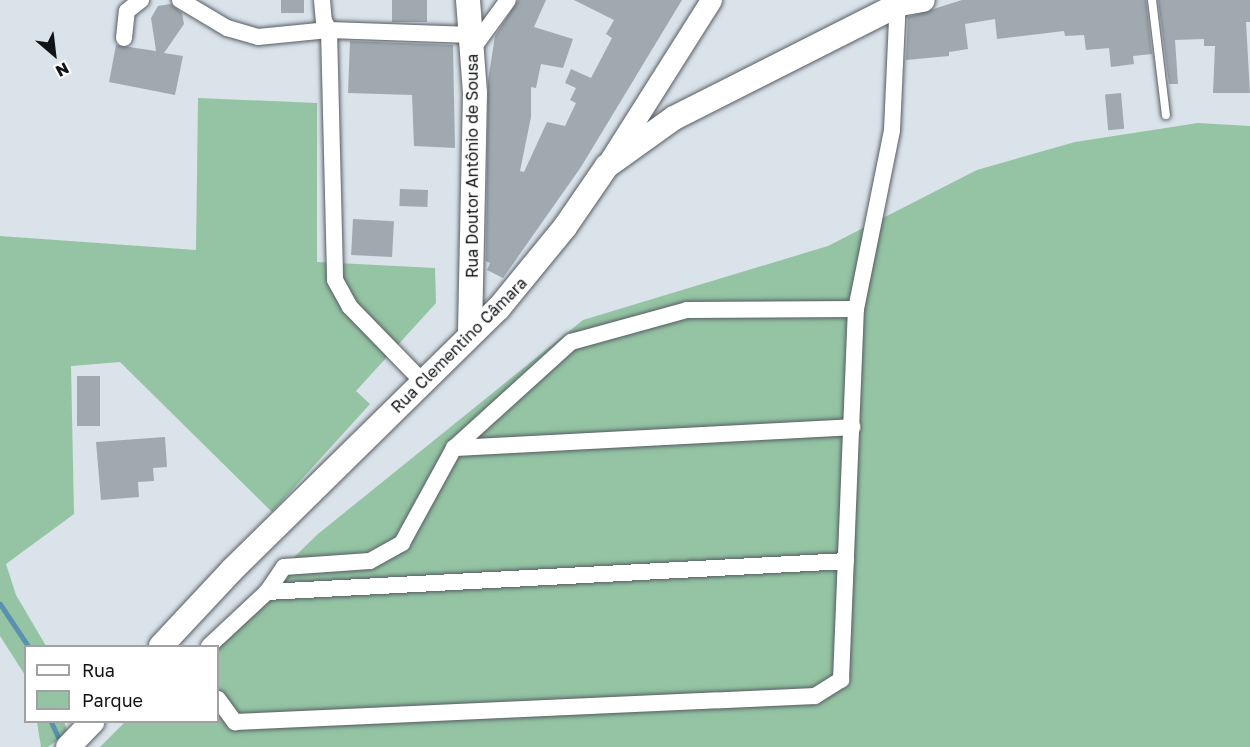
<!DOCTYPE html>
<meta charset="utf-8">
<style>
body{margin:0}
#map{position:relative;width:1250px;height:747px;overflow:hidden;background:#dae2ea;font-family:"Golos Text",sans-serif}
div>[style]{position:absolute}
.green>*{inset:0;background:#94c4a3}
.stream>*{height:5px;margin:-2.5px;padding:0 2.5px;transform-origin:2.5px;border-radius:2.5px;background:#5991ae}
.building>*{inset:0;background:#a1a9b0;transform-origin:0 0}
.roads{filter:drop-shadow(0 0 2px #565c63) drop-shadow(0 0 2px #565c63)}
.service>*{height:8px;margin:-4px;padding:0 4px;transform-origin:4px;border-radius:4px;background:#fff}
.minor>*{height:16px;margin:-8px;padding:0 8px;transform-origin:8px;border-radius:8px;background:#fff}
.tertiary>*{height:21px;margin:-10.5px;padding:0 10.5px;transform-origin:10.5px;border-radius:10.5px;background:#fff}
.secondary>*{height:24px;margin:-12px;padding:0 12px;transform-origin:12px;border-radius:12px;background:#fff}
span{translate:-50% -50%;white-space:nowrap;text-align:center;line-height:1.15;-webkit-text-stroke:5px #fff;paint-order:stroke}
.street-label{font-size:16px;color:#111416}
.legend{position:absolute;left:24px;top:645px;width:195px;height:78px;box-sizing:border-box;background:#fff;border:2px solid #a0a1a2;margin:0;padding:8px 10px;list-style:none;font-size:18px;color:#111416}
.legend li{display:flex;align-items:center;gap:12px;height:30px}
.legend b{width:30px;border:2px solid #a0a1a2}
.north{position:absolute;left:24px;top:24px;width:60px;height:60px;-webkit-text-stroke:4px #fff;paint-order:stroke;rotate:152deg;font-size:16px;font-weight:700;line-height:24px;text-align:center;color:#111416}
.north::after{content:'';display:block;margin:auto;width:21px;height:27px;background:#111416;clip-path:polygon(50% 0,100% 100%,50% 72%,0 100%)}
</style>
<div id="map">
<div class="green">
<div style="clip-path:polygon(198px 98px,317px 103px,317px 262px,435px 268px,436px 303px,356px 391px,370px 404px,272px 512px,120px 362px,71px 366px,74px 514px,6px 564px,16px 595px,46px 646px,26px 646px,25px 675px,0 636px,0 236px,196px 250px)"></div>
<div style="clip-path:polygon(1198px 123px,1250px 126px,1250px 747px,100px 747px,125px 722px,218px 722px,218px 646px,202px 646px,318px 534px,583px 320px,828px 246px,977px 170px,1075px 142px)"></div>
<div style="clip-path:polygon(37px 722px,64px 722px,68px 732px,48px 747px,41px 747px)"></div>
</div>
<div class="stream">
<div style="left:0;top:604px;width:50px;rotate:56.3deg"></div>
<div style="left:51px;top:722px;width:19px;rotate:65deg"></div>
</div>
<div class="building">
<div style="left:281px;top:0;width:23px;height:13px"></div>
<div style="left:392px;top:0;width:35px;height:22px"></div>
<div style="clip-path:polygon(518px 0,546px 0,534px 27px,573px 39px,563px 68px,541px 64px,536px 88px,531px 87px,531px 117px,520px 171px,524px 172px,547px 122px,565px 126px,576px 103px,570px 100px,576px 88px,565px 83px,571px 69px,591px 78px,612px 38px,606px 34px,614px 20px,574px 0,682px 0,581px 167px,503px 278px,487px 270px,490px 263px,486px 261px,488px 81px,495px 36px)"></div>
<div style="clip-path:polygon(962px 0,1146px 0,1152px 54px,1133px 56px,1134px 64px,1111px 67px,1109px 48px,1086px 50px,1084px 35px,1065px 36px,1064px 31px,997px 39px,995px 19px,965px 24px,968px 49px,949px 52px,949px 56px,906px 60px,908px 17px)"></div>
<div style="clip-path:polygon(1158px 0,1250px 0,1250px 22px,1246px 22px,1250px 93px,1213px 93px,1215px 46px,1204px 46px,1204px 39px,1175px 40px,1178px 84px,1169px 84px)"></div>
<div style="clip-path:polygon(171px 4px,182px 13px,184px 24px,164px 53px,183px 56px,175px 95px,109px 82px,116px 45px,156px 51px,151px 18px,158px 6px)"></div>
<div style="clip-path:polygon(350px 41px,453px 45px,455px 148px,414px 146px,412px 95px,348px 93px)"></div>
<div style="left:1121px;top:93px;width:36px;height:16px;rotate:85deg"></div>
<div style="left:400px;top:189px;width:28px;height:17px;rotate:2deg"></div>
<div style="left:353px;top:219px;width:41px;height:36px;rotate:3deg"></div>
<div style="left:77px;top:376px;width:23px;height:50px"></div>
<div style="clip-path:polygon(165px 437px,167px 467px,153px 468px,154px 481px,138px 482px,139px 497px,101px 500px,96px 442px)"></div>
</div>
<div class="roads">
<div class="service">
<div style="left:1152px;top:0;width:116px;rotate:83.1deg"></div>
</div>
<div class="minor">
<div style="left:180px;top:0;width:55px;rotate:30.8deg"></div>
<div style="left:227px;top:28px;width:32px;rotate:16deg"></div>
<div style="left:258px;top:37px;width:71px;rotate:-5.6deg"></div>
<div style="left:329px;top:30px;width:143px;rotate:2deg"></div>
<div style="left:322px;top:0;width:21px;rotate:85deg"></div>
<div style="left:324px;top:21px;width:10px;rotate:61deg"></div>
<div style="left:329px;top:30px;width:250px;rotate:88.6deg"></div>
<div style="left:335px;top:280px;width:31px;rotate:61deg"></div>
<div style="left:350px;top:307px;width:105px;rotate:45.8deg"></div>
<div style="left:124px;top:38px;width:27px;rotate:-84deg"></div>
<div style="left:127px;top:11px;width:18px;rotate:-38deg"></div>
<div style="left:473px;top:48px;width:59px;rotate:-53.9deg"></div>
<div style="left:454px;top:448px;width:399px;rotate:-3deg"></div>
<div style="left:267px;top:592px;width:580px;rotate:-3.06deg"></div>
<div style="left:209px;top:646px;width:79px;rotate:-43deg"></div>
<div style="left:267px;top:592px;width:30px;rotate:-56deg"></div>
<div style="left:284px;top:567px;width:86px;rotate:-4deg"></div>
<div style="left:370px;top:561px;width:37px;rotate:-29deg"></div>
<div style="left:402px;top:543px;width:108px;rotate:-61.3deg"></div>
<div style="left:454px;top:448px;width:158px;rotate:-42.2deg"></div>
<div style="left:571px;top:342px;width:120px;rotate:-15.4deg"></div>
<div style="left:687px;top:310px;width:169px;rotate:-0.3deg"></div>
<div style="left:218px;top:699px;width:29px;rotate:54deg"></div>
<div style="left:235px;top:722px;width:581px;rotate:-2.57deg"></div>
<div style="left:815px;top:696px;width:31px;rotate:-32deg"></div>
<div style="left:841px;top:680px;width:371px;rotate:-87.7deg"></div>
<div style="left:856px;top:309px;width:183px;rotate:-78.6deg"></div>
<div style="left:892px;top:130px;width:130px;rotate:-87.4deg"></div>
</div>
<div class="tertiary">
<div style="left:608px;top:163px;width:193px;rotate:-57.7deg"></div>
</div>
<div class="secondary">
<div style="left:468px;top:0;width:93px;rotate:85.7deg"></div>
<div style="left:475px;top:93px;width:240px;rotate:91.2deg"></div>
<div style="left:161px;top:646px;width:104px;rotate:-46.9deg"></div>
<div style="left:232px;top:570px;width:373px;rotate:-44.5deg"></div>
<div style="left:498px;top:309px;width:106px;rotate:-50.7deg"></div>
<div style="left:565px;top:227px;width:74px;rotate:-55.5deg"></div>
<div style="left:607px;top:166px;width:82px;rotate:-35.6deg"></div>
<div style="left:674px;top:118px;width:253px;rotate:-26.8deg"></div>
<div style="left:900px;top:4px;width:23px;rotate:-10deg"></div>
<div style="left:68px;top:747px;width:35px;rotate:-46deg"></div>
</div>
</div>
<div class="street-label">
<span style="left:472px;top:166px;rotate:-90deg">Rua Doutor Antônio de Sousa</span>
<span style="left:459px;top:345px;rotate:-45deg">Rua Clementino Câmara</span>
</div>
<ul class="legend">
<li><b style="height:8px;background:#fff"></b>Rua</li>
<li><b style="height:16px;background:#94c4a3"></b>Parque</li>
</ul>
<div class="north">N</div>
</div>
